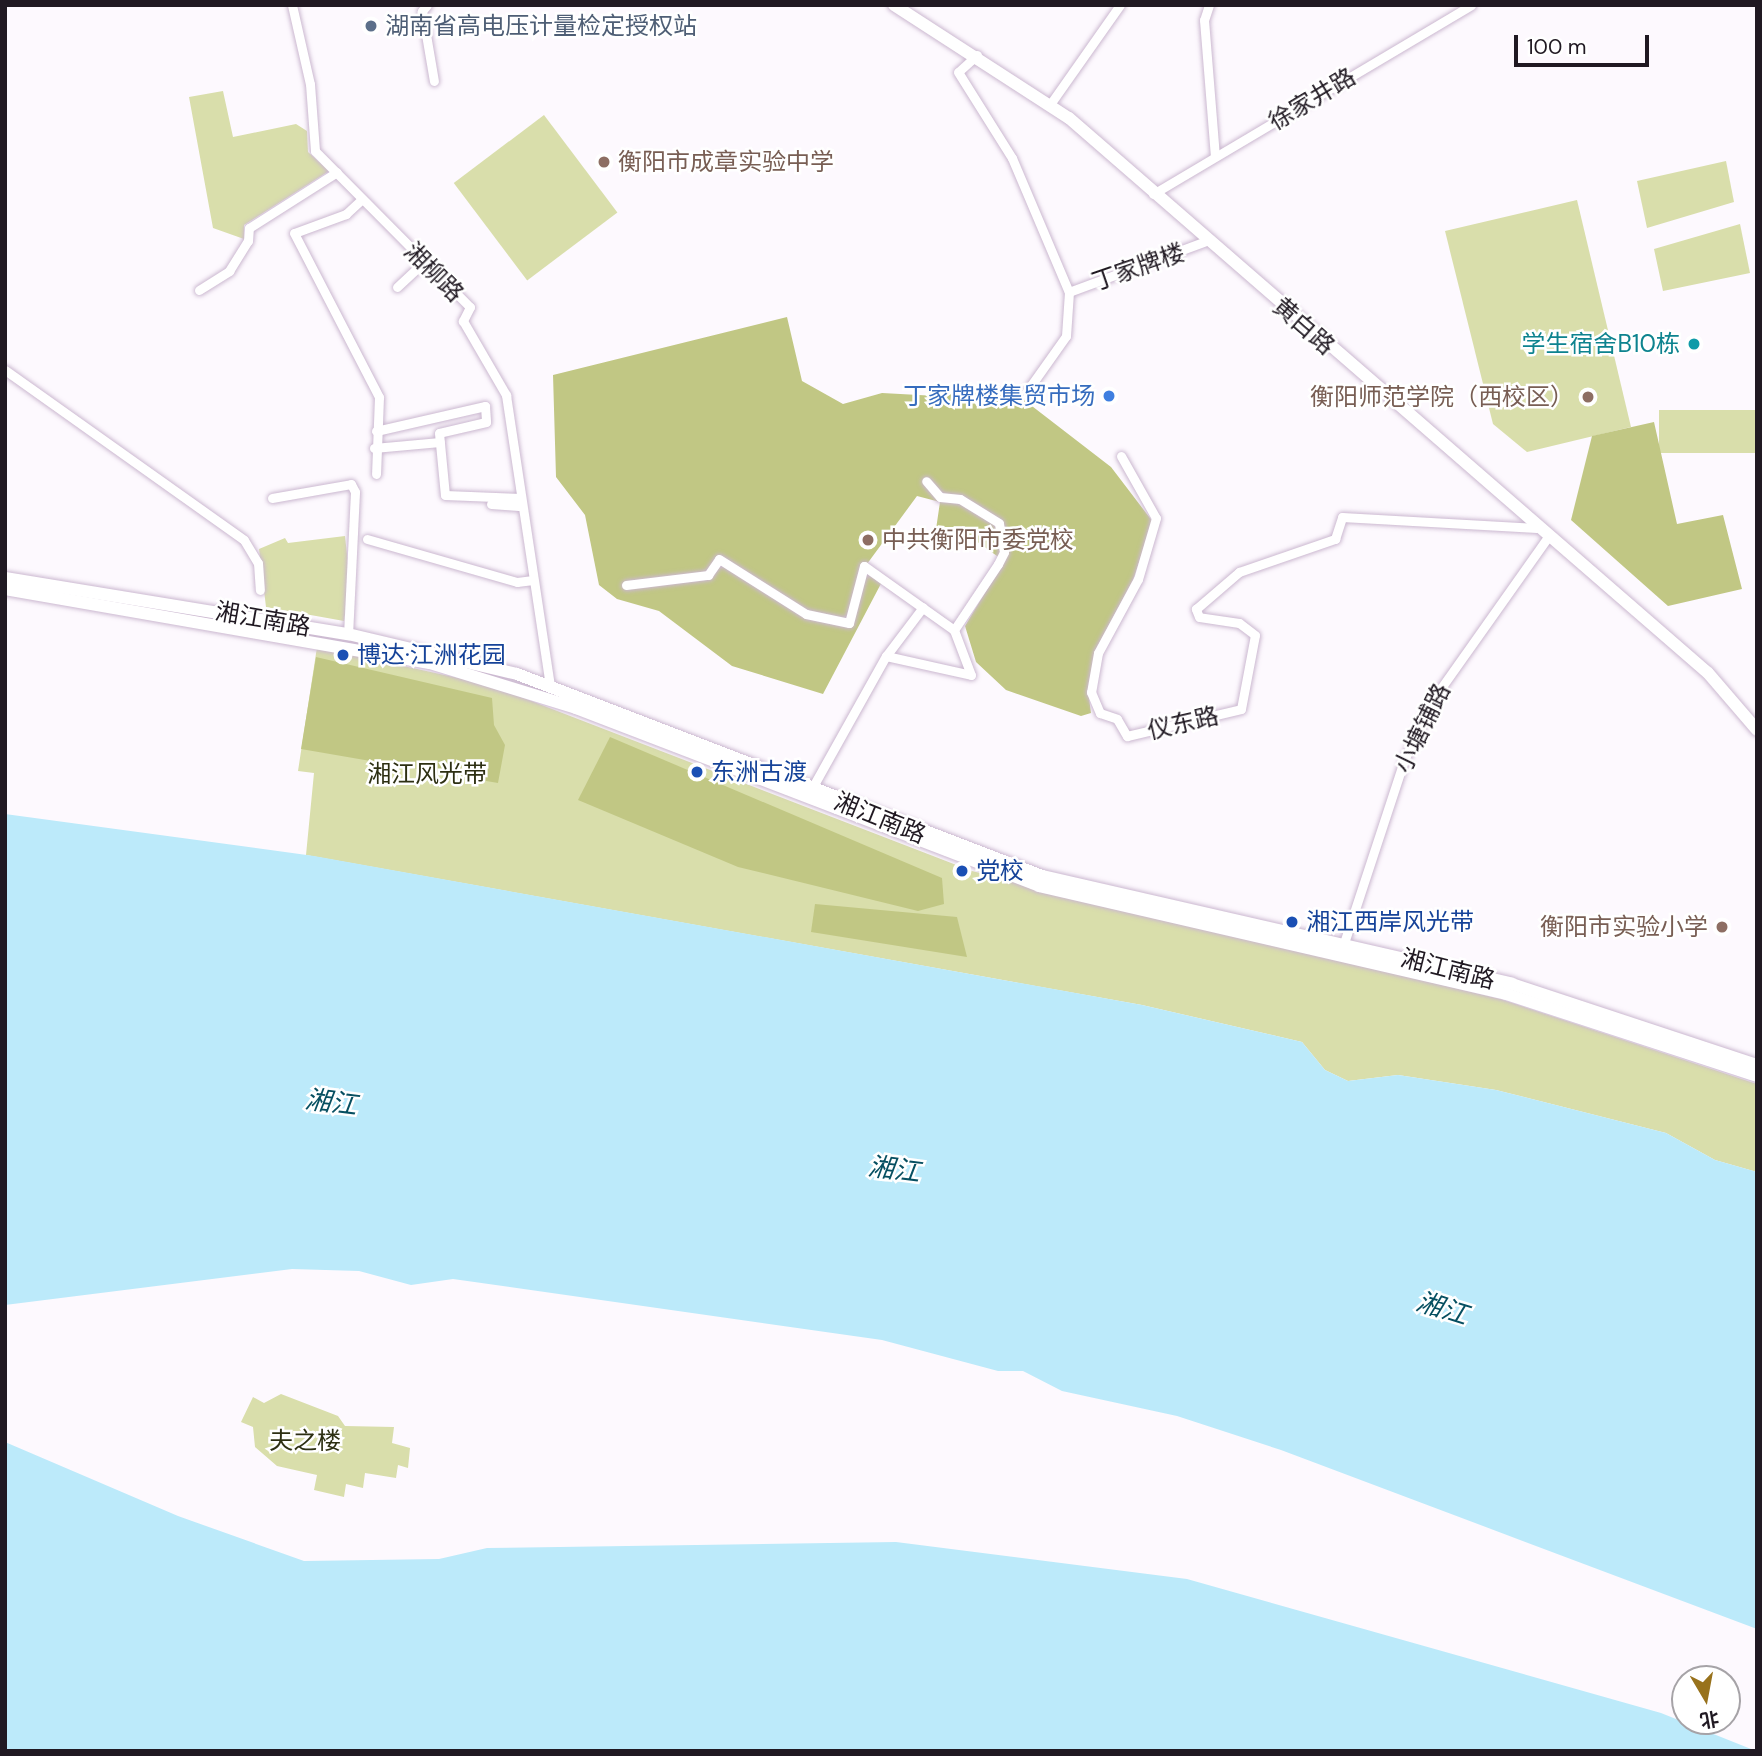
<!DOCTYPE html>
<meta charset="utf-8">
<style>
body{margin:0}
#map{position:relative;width:1762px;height:1756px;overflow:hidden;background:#fdf9fe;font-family:"DM Sans","Noto Sans SC",sans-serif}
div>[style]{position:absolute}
.green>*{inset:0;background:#d9deab;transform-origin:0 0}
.forest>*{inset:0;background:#c1c784}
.water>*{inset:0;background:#bceafa}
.roads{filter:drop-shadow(0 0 2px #cbb8d0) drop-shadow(0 0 2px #cbb8d0)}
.minor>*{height:9px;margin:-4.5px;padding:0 4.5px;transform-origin:4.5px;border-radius:4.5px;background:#fff}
.secondary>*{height:12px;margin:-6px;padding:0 6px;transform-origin:6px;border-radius:6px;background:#fff}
.dots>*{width:19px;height:19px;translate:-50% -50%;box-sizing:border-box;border:4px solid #fff;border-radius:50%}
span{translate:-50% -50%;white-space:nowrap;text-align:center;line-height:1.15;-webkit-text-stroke:5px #fff;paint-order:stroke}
.service-label{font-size:24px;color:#4e5e75}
.left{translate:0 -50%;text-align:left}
.street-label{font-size:24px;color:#201922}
.education-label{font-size:24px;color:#785e54}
.right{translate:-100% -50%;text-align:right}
.culture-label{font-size:24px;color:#0d838f}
.shop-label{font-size:24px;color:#366cbe}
.transit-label{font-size:24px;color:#164399}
.park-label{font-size:24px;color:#2d2f12}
.water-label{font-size:26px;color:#064f61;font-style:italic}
.frame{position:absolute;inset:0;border:7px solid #201922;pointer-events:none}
.north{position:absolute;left:1671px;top:1665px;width:70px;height:70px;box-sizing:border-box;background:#fff;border:2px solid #a6a3a7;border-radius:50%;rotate:170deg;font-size:19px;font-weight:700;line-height:28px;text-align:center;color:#201922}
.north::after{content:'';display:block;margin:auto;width:24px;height:32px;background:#98721c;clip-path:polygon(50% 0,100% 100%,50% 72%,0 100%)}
.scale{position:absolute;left:1514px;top:35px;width:135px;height:32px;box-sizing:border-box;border:4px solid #201922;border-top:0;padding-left:9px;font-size:21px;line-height:24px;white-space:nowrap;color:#201922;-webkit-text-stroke:5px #fff;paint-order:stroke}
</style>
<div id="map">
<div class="green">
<div style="clip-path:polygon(223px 91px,233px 137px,296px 124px,307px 131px,308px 152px,329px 171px,244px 225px,244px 239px,213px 228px,189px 97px)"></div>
<div style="left:544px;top:115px;width:122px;height:113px;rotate:53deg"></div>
<div style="clip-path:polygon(1726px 161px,1734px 202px,1647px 228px,1637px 181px)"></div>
<div style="clip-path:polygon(1577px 200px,1631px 427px,1527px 452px,1493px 424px,1445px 231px)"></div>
<div style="clip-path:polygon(1740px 224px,1750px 273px,1663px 291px,1654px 249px)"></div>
<div style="left:1757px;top:410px;width:43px;height:98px;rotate:90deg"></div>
<div style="clip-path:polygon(345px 536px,350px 582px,344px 621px,266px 607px,259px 549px,285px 538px,288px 543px)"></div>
<div style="clip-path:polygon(317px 647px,490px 685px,972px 871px,1500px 999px,1757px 1084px,1757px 1172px,1715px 1160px,1666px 1133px,1496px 1090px,1398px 1075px,1348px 1081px,1325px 1070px,1302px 1042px,1142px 1005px,306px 855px,314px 773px,298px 771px)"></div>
<div style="clip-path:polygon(281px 1394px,338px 1416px,345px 1426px,394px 1427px,392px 1443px,410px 1448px,408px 1468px,398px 1465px,396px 1478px,365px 1473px,363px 1488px,346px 1484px,344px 1497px,314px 1490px,317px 1475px,277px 1466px,255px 1447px,253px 1427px,241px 1422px,253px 1397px,264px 1403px)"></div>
</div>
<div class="forest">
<div style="clip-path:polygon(787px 317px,802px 381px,843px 404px,882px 393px,937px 396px,1006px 386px,1111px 467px,1153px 522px,1133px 580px,1095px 651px,1088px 690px,1091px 713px,1081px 716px,1006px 690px,976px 662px,965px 626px,1004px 561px,965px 533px,935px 536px,940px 502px,917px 496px,867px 564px,885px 576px,823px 694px,732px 666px,659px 611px,617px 599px,599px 585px,585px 515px,556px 477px,553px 375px)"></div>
<div style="clip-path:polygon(1654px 422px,1677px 524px,1723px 515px,1742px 589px,1668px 606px,1571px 520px,1592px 436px)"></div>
<div style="clip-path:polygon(316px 657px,492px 698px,494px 725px,505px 745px,498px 783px,301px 749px)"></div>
<div style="clip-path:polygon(610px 737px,942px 878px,944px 904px,918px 911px,738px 867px,578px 800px)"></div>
<div style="clip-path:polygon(815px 904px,957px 917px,967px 957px,811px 932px)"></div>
</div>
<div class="water">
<div style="clip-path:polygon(5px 814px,314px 856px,1142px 1005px,1302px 1042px,1325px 1070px,1348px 1081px,1398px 1075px,1496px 1090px,1666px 1133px,1715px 1160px,1757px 1172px,1757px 1629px,1281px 1450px,1177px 1416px,1062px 1391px,1023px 1371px,998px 1371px,882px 1340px,453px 1279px,411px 1285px,359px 1271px,292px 1269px,5px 1305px)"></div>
<div style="clip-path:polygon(5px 1442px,178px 1516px,304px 1561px,439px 1559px,487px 1548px,896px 1542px,1187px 1579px,1661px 1713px,1756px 1751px,5px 1751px)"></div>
</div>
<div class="roads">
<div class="minor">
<div style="left:292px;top:5px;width:81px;rotate:77.2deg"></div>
<div style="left:310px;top:84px;width:67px;rotate:85.7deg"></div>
<div style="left:315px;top:151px;width:220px;rotate:45.2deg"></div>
<div style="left:470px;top:307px;width:16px;rotate:117deg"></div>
<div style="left:463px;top:321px;width:86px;rotate:59.8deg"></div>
<div style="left:506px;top:395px;width:293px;rotate:81.4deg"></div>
<div style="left:427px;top:5px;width:8px;rotate:130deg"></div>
<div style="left:422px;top:11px;width:71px;rotate:80.3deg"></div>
<div style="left:1209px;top:5px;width:16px;rotate:108deg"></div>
<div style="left:1204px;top:20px;width:137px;rotate:85.4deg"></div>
<div style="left:977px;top:55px;width:25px;rotate:138deg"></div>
<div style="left:958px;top:72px;width:102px;rotate:57.9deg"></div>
<div style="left:1012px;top:158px;width:146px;rotate:67deg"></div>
<div style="left:1069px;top:292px;width:44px;rotate:93.9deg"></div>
<div style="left:1066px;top:336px;width:67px;rotate:125.3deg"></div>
<div style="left:1051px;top:103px;width:120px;rotate:-54.9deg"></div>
<div style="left:1153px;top:194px;width:370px;rotate:-30.7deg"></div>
<div style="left:361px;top:200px;width:21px;rotate:137deg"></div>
<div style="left:346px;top:214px;width:55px;rotate:159.9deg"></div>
<div style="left:294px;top:233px;width:185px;rotate:62.6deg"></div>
<div style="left:379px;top:397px;width:77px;rotate:92.2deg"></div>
<div style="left:397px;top:287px;width:37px;rotate:-43deg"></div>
<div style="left:199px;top:290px;width:36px;rotate:-32deg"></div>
<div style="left:229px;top:271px;width:36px;rotate:-58deg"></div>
<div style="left:248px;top:241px;width:13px;rotate:-86deg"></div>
<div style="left:249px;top:228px;width:104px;rotate:-32.5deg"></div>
<div style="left:1069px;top:292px;width:146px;rotate:-20.4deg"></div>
<div style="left:5px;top:370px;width:293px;rotate:35.4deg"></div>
<div style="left:244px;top:540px;width:27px;rotate:59deg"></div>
<div style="left:258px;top:563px;width:27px;rotate:86deg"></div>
<div style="left:376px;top:431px;width:112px;rotate:-12.9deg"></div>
<div style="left:485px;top:406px;width:16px;rotate:86deg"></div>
<div style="left:486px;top:422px;width:48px;rotate:166.8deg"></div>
<div style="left:439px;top:433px;width:62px;rotate:84.5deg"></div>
<div style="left:445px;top:495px;width:75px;rotate:2.3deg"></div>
<div style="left:374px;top:448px;width:66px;rotate:-5.2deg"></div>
<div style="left:1121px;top:456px;width:71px;rotate:60.6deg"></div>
<div style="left:1156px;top:518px;width:64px;rotate:106.4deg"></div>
<div style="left:1138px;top:579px;width:84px;rotate:118.4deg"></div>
<div style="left:1098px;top:653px;width:40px;rotate:100deg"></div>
<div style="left:1091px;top:692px;width:23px;rotate:67deg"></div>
<div style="left:1100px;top:713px;width:18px;rotate:19deg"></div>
<div style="left:1117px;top:719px;width:20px;rotate:60deg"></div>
<div style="left:1127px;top:736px;width:117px;rotate:-13.3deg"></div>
<div style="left:1241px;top:709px;width:75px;rotate:-79.3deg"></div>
<div style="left:1255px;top:635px;width:20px;rotate:-143deg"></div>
<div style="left:1239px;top:623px;width:40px;rotate:-171.5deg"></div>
<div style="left:1199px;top:617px;width:9px;rotate:-111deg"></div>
<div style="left:1196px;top:609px;width:57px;rotate:-40.7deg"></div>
<div style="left:1239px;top:572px;width:102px;rotate:-19deg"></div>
<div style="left:1335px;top:539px;width:23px;rotate:-72deg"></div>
<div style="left:1342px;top:517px;width:195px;rotate:3.2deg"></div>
<div style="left:272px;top:498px;width:80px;rotate:-10deg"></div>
<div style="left:351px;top:484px;width:9px;rotate:63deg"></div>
<div style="left:355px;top:492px;width:142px;rotate:92.8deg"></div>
<div style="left:491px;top:504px;width:31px;rotate:4deg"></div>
<div style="left:367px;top:539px;width:156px;rotate:16deg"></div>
<div style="left:517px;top:582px;width:16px;rotate:-7deg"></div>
<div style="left:864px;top:566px;width:110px;rotate:35.4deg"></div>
<div style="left:954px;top:630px;width:79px;rotate:-56.3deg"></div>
<div style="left:998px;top:564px;width:13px;rotate:-63deg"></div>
<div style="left:1004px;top:552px;width:29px;rotate:-100deg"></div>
<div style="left:999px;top:523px;width:46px;rotate:-148.4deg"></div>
<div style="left:960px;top:499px;width:20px;rotate:-174deg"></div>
<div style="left:940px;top:497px;width:21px;rotate:-131deg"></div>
<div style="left:626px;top:585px;width:83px;rotate:-7deg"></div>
<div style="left:708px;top:575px;width:19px;rotate:-55deg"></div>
<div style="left:719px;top:559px;width:103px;rotate:32.3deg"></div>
<div style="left:806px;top:614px;width:44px;rotate:11.8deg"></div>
<div style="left:849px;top:623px;width:59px;rotate:-75.3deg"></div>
<div style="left:886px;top:656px;width:87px;rotate:12.6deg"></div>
<div style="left:971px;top:675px;width:48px;rotate:-110.7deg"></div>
<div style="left:811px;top:790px;width:154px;rotate:-60.8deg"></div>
<div style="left:886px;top:656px;width:61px;rotate:-52.9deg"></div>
<div style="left:1344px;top:943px;width:193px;rotate:-71.8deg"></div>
<div style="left:1404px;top:760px;width:69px;rotate:-64.2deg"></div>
<div style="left:1434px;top:698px;width:197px;rotate:-54.7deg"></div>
</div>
<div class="secondary">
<div style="left:894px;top:5px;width:208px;rotate:32.9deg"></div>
<div style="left:1069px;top:118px;width:846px;rotate:40.98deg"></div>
<div style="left:1708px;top:673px;width:75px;rotate:49.3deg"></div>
<div style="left:5px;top:578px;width:348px;rotate:9.3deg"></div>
<div style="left:348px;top:634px;width:174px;rotate:13.3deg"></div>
<div style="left:517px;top:674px;width:563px;rotate:21.04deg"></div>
<div style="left:1042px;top:876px;width:482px;rotate:12.9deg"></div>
<div style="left:1512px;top:984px;width:258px;rotate:18.3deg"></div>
<div style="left:5px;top:589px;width:431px;rotate:9.9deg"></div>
<div style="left:430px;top:663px;width:153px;rotate:17.1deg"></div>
<div style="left:576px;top:708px;width:496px;rotate:21deg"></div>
<div style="left:1039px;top:886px;width:479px;rotate:13deg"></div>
<div style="left:1506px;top:994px;width:264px;rotate:18.1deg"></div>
</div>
</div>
<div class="dots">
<div style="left:371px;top:26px;background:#5c6f8a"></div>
<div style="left:604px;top:162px;background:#8d6e63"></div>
<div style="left:1694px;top:344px;background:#0f9aa8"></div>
<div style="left:1109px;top:396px;background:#3f7fe0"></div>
<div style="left:1588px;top:397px;background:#8d6e63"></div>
<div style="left:868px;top:540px;background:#8d6e63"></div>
<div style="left:343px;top:655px;background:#1a4fb4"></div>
<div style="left:697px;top:772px;background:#1a4fb4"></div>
<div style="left:962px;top:871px;background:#1a4fb4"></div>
<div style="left:1292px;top:922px;background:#1a4fb4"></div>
<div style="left:1722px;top:927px;background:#8d6e63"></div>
</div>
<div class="service-label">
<span class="left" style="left:385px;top:26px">湖南省高电压计量检定授权站</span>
</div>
<div class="street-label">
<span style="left:1312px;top:99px;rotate:-31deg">徐家井路</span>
<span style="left:1138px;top:267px;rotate:-19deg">丁家牌楼</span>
<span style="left:434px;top:272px;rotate:45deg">湘柳路</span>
<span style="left:1304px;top:326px;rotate:41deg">黄白路</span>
<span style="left:263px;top:619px;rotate:10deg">湘江南路</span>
<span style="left:1183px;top:723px;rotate:-13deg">仪东路</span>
<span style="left:1422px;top:728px;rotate:-64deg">小塘铺路</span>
<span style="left:880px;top:818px;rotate:22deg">湘江南路</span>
<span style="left:1448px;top:969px;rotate:14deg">湘江南路</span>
</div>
<div class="education-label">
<span class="left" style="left:618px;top:162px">衡阳市成章实验中学</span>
<span class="right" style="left:1574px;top:397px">衡阳师范学院（西校区）</span>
<span class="left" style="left:882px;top:540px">中共衡阳市委党校</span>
<span class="right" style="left:1708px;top:927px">衡阳市实验小学</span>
</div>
<div class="culture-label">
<span class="right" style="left:1680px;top:344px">学生宿舍B10栋</span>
</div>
<div class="shop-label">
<span class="right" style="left:1095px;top:396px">丁家牌楼集贸市场</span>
</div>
<div class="transit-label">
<span class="left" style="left:357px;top:655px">博达·江洲花园</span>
<span class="left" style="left:711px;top:772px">东洲古渡</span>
<span class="left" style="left:976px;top:871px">党校</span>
<span class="left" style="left:1306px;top:922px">湘江西岸风光带</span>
</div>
<div class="park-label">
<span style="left:427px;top:774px">湘江风光带</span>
<span style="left:305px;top:1441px">夫之楼</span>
</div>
<div class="water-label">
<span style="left:331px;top:1103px;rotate:7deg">湘江</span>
<span style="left:894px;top:1170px;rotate:7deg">湘江</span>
<span style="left:1442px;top:1309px;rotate:17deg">湘江</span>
</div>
<div class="frame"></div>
<div class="north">北</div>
<div class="scale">100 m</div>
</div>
